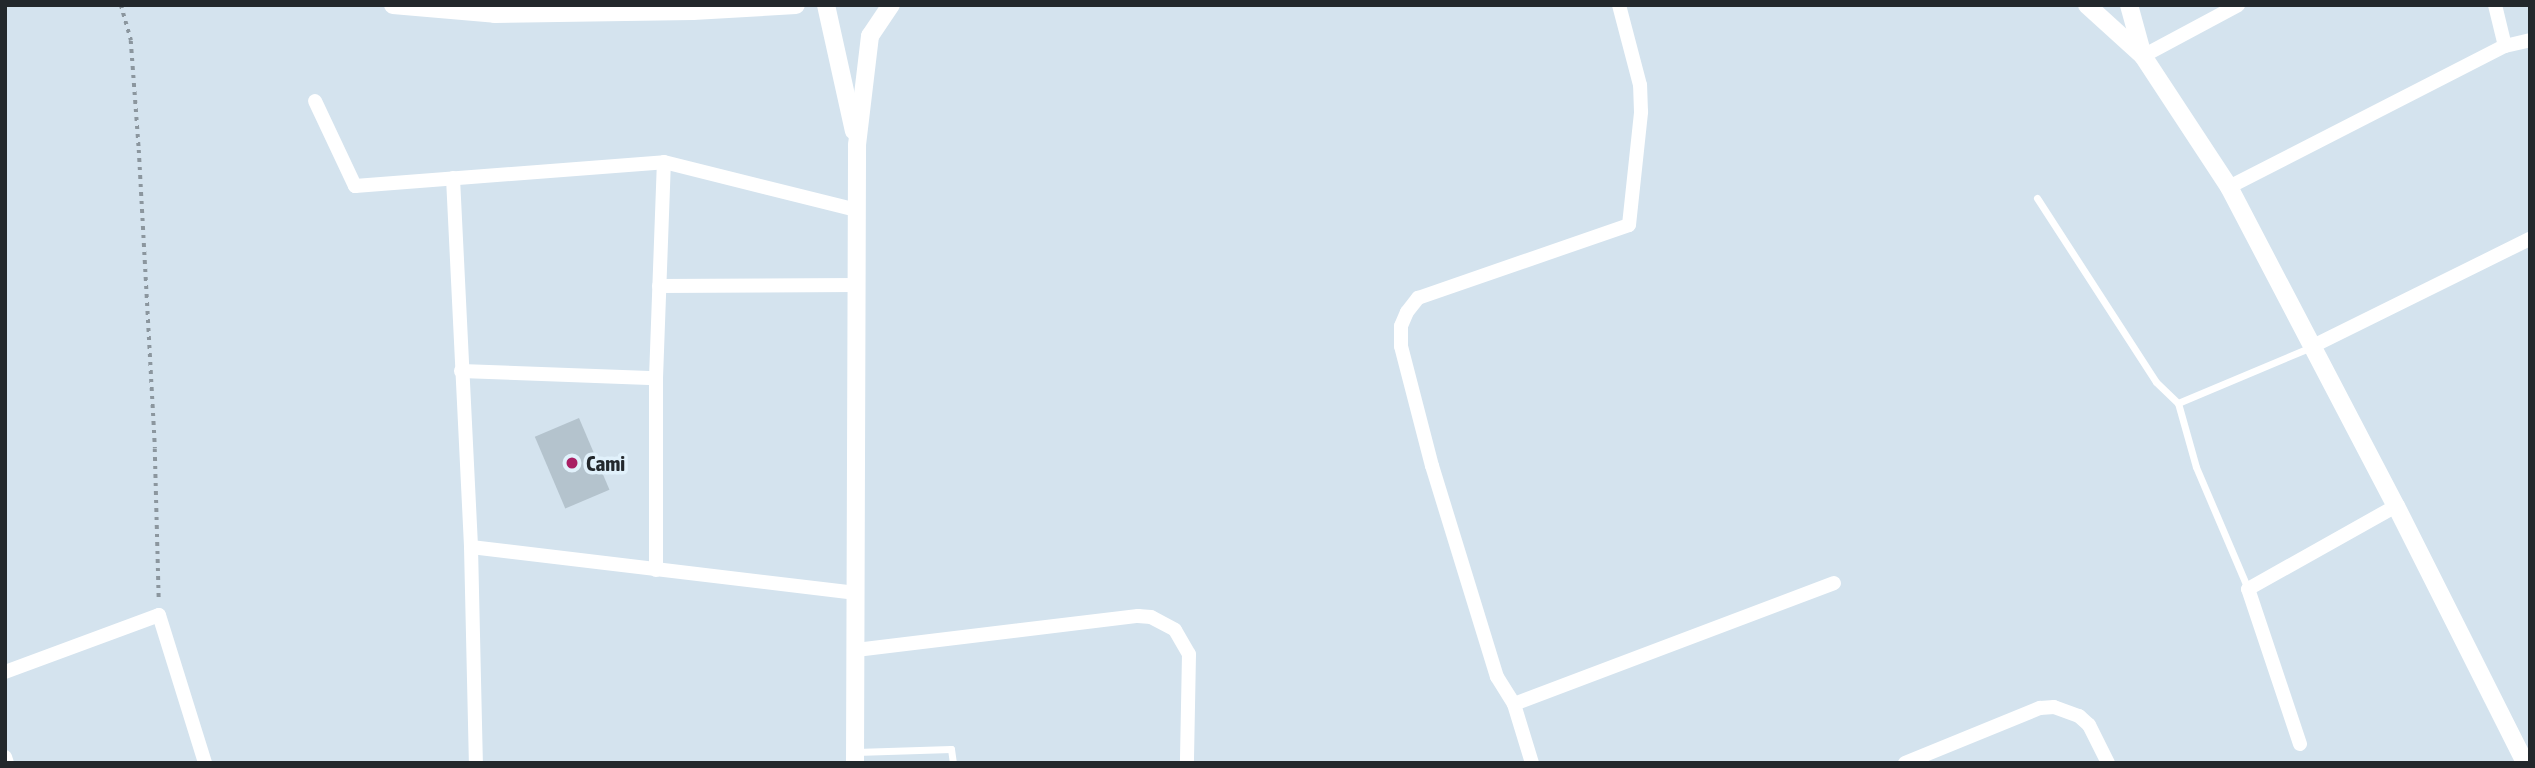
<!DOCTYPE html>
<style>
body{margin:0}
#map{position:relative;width:2535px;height:768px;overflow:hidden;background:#d4e3ee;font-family:"Asap Condensed",sans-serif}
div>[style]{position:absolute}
.building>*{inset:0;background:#b4c3cd;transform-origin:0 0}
.path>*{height:3.5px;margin-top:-1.75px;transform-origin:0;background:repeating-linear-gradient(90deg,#8b969e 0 3.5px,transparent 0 8.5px)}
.service>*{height:7px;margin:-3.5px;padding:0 3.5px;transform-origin:3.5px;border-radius:3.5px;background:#fff}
.minor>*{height:14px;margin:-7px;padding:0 7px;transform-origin:7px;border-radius:7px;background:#fff}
.tertiary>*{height:18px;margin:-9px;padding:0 9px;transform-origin:9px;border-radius:9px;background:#fff}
.dots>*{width:19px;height:19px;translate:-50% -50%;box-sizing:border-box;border:4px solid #e1f1fb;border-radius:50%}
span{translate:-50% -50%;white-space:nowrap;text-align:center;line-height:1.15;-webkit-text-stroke:7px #e1f1fb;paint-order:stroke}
.poi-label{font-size:21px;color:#23282c;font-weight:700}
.left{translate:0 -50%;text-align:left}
.frame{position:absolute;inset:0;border:7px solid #23282c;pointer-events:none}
</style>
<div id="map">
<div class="building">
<div style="left:579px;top:418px;width:78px;height:48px;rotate:67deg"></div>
</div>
<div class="path">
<div style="left:121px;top:5px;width:37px;rotate:74deg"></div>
<div style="left:131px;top:41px;width:109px;rotate:85.8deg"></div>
<div style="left:139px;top:150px;width:299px;rotate:86.9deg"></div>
<div style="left:155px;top:449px;width:151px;rotate:88.5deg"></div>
</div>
<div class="service">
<div style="left:2037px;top:198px;width:219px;rotate:57.1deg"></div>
<div style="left:2156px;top:382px;width:30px;rotate:44deg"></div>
<div style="left:2178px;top:403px;width:66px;rotate:74.3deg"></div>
<div style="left:2196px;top:467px;width:133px;rotate:66.9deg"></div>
<div style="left:2178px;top:403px;width:144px;rotate:-22.8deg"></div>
<div style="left:856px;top:752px;width:95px;rotate:-1.8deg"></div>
<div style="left:951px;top:749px;width:14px;rotate:82deg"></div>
</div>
<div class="minor">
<div style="left:2495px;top:5px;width:42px;rotate:76.3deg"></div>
<div style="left:2143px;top:56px;width:108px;rotate:-28.2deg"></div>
<div style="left:315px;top:101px;width:94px;rotate:64.8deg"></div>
<div style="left:355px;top:186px;width:310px;rotate:-4.4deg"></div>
<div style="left:664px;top:162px;width:199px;rotate:14deg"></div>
<div style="left:453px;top:178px;width:369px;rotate:87.2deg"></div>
<div style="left:471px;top:547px;width:216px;rotate:88.7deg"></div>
<div style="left:2229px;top:187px;width:310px;rotate:-27.1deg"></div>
<div style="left:2505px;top:46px;width:26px;rotate:-13deg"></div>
<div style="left:659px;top:286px;width:198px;rotate:-0.3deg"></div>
<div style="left:2311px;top:347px;width:244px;rotate:-26.3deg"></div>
<div style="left:461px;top:371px;width:195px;rotate:2.1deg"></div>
<div style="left:471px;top:547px;width:388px;rotate:6.8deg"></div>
<div style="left:656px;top:570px;width:192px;rotate:-90deg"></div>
<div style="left:656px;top:378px;width:216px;rotate:-87.9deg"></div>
<div style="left:856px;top:650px;width:284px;rotate:-6.9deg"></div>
<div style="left:1138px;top:616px;width:13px;rotate:4deg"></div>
<div style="left:1151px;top:617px;width:27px;rotate:28deg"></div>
<div style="left:1175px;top:630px;width:28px;rotate:60deg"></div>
<div style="left:1189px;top:654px;width:109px;rotate:91.1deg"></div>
<div style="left:5px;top:672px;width:164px;rotate:-20.3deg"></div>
<div style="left:159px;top:615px;width:155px;rotate:72.7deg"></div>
<div style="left:1514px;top:704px;width:342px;rotate:-20.7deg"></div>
<div style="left:2300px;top:744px;width:163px;rotate:-108.5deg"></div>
<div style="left:2248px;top:589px;width:170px;rotate:-29.3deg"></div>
<div style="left:5px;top:757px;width:6px;rotate:72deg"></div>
<div style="left:1532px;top:763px;width:62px;rotate:-107deg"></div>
<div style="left:1514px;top:704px;width:32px;rotate:-122deg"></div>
<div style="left:1497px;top:677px;width:221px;rotate:-107.1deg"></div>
<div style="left:1432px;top:466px;width:124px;rotate:-104.5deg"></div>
<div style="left:1401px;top:346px;width:20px;rotate:-90deg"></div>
<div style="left:1401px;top:326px;width:15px;rotate:-67deg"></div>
<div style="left:1407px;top:312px;width:18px;rotate:-52deg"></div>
<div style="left:1418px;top:298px;width:223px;rotate:-19.1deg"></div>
<div style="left:1629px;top:225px;width:114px;rotate:-83.9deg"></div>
<div style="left:1641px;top:112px;width:27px;rotate:-92deg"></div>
<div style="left:1640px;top:85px;width:83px;rotate:-104.7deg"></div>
<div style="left:1905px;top:763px;width:146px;rotate:-22.2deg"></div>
<div style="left:2040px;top:708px;width:14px;rotate:-4deg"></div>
<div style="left:2054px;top:707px;width:27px;rotate:20deg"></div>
<div style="left:2079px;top:716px;width:13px;rotate:42deg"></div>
<div style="left:2089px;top:725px;width:42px;rotate:63.4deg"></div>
</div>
<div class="tertiary">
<div style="left:393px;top:5px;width:102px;rotate:5deg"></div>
<div style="left:495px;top:14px;width:198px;rotate:-0.9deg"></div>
<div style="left:693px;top:11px;width:103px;rotate:-3.3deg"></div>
<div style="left:826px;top:5px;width:129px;rotate:77.5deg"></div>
<div style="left:2087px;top:5px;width:76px;rotate:42.3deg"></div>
<div style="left:2143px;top:56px;width:157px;rotate:56.7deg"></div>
<div style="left:2229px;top:187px;width:360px;rotate:62.4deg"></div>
<div style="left:2396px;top:506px;width:288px;rotate:63.3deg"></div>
<div style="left:2129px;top:5px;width:53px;rotate:74.6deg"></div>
<div style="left:855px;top:763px;width:618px;rotate:-89.81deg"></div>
<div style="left:857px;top:145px;width:110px;rotate:-83.2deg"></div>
<div style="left:870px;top:36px;width:37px;rotate:-56deg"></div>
</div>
<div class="dots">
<div style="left:572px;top:463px;background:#a91f64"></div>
</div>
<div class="poi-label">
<span class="left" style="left:586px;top:463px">Cami</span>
</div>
<div class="frame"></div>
</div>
